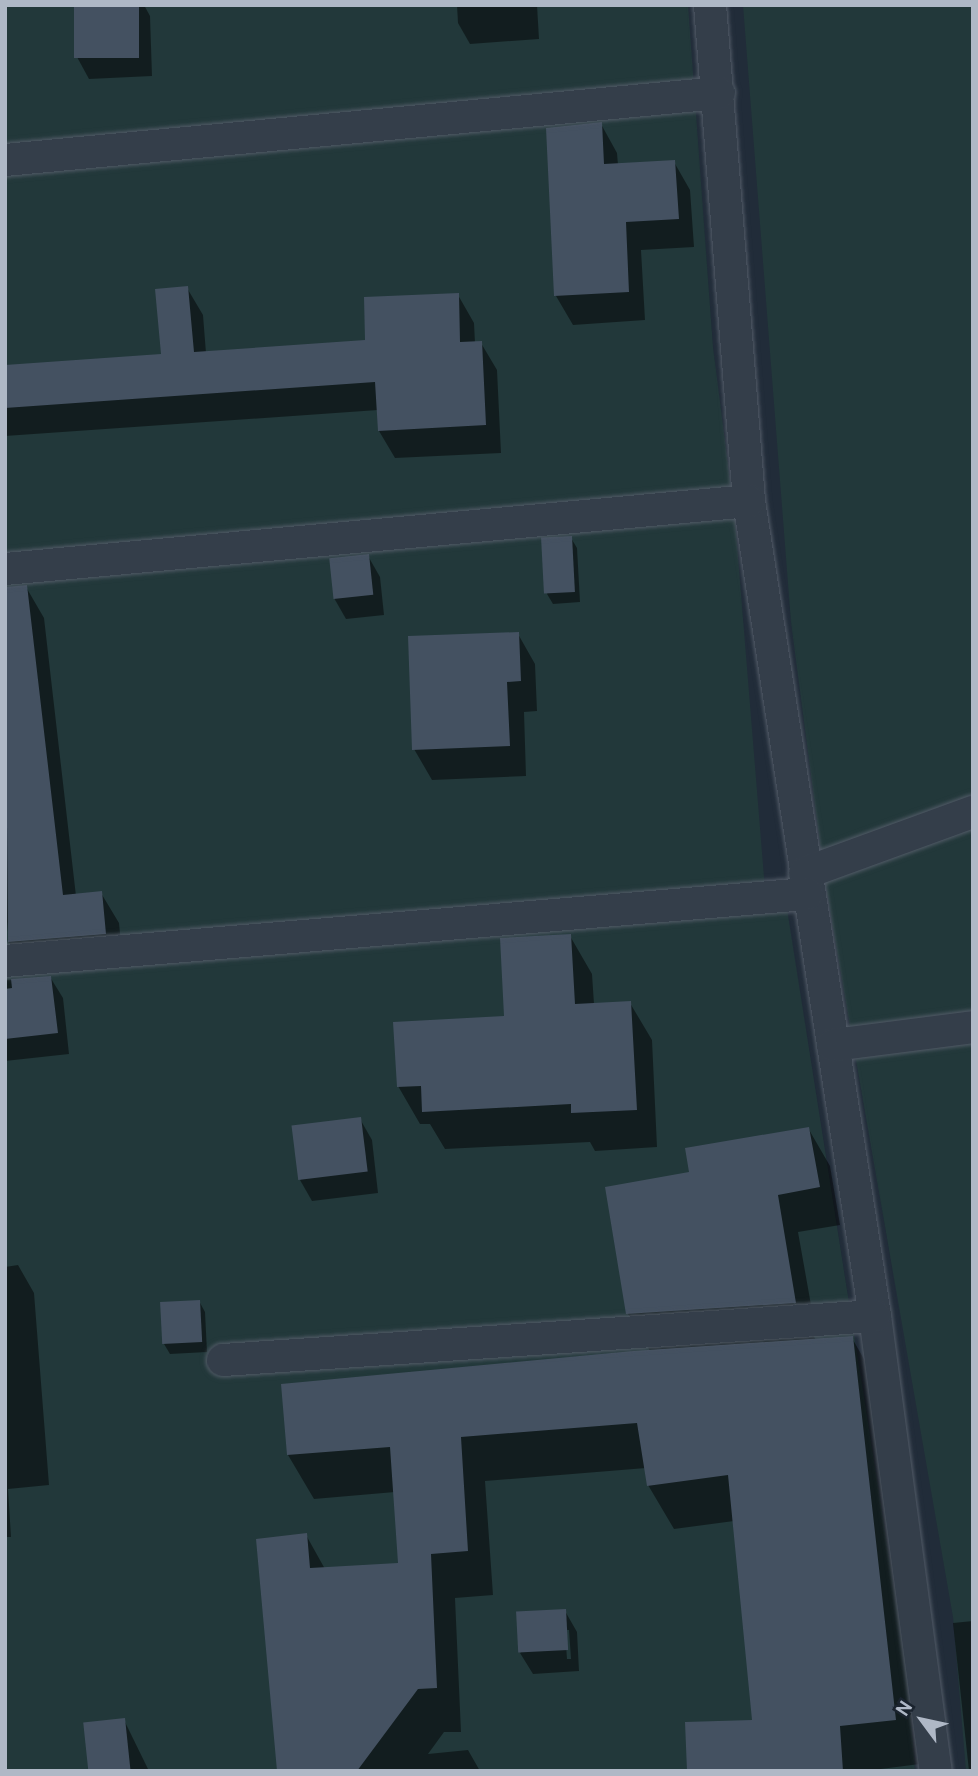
<!DOCTYPE html>
<style>
body{margin:0}
#map{position:relative;width:978px;height:1776px;overflow:hidden;background:#212c39;font-family:Cabin,sans-serif}
div>[style]{position:absolute}
.green>*{inset:0;background:#22383a}
.shadow>*{inset:0;background:#0007}
.building>*{inset:0;background:#445161;transform-origin:0 0}
.roads{filter:drop-shadow(0 0 2px #525b67) drop-shadow(0 0 2px #525b67)}
.street>*{height:32px;margin:-16px;padding:0 16px;transform-origin:16px;border-radius:16px;background:#343e4a}
span{translate:-50% -50%;white-space:nowrap;text-align:center;line-height:1.15;-webkit-text-stroke:6px #1a232e;paint-order:stroke}
.frame{position:absolute;inset:0;border:7px solid #afb8c6;pointer-events:none}
.north{position:absolute;left:887px;top:1685px;width:70px;height:70px;-webkit-text-stroke:5px #1a232e;paint-order:stroke;rotate:303deg;font-size:19px;font-weight:700;line-height:28px;text-align:center;color:#afb8c6}
.north::after{content:'';display:block;margin:auto;width:24px;height:32px;background:#afb8c6;clip-path:polygon(50% 0,100% 100%,50% 72%,0 100%)}
</style>
<div id="map">
<div class="green">
<div style="clip-path:polygon(5px 5px,688px 5px,713px 347px,735px 520px,767px 914px,787px 909px,907px 1671px,915px 1771px,5px 1771px)"></div>
<div style="clip-path:polygon(743px 5px,973px 5px,973px 1771px,966px 1771px,953px 1617px,825px 882px,791px 622px)"></div>
</div>
<div class="shadow">
<div style="clip-path:polygon(75px 5px,144px 5px,150px 16px,152px 76px,89px 79px,77px 57px)"></div>
<div style="clip-path:polygon(457px 5px,537px 5px,539px 39px,470px 44px,458px 23px)"></div>
<div style="clip-path:polygon(601px 124px,617px 153px,618px 165px,674px 162px,690px 190px,694px 247px,641px 250px,645px 320px,573px 325px,556px 296px,548px 129px)"></div>
<div style="clip-path:polygon(187px 288px,203px 315px,206px 353px,367px 342px,458px 295px,474px 323px,475px 343px,481px 343px,497px 370px,501px 453px,395px 458px,379px 431px,378px 410px,5px 436px,5px 367px,163px 356px)"></div>
<div style="clip-path:polygon(571px 538px,577px 548px,580px 602px,553px 604px,547px 594px)"></div>
<div style="clip-path:polygon(368px 556px,380px 577px,384px 615px,346px 619px,334px 598px)"></div>
<div style="clip-path:polygon(26px 587px,44px 618px,76px 896px,101px 893px,119px 923px,123px 964px,27px 972px,9px 942px,5px 901px,5px 588px)"></div>
<div style="clip-path:polygon(518px 634px,535px 664px,537px 711px,524px 712px,526px 776px,432px 780px,414px 749px)"></div>
<div style="clip-path:polygon(570px 936px,592px 974px,594px 1004px,630px 1003px,652px 1040px,657px 1147px,595px 1151px,590px 1142px,445px 1149px,430px 1124px,420px 1124px,398px 1086px,506px 1018px)"></div>
<div style="clip-path:polygon(50px 977px,63px 998px,69px 1054px,5px 1061px,5px 980px)"></div>
<div style="clip-path:polygon(360px 1119px,372px 1140px,378px 1193px,312px 1201px,300px 1180px)"></div>
<div style="clip-path:polygon(808px 1128px,830px 1166px,840px 1225px,798px 1232px,816px 1333px,790px 1296px,816px 1340px,852px 1338px,877px 1382px,920px 1764px,865px 1771px,689px 1771px,754px 1721px,734px 1521px,674px 1529px,648px 1485px,646px 1468px,485px 1481px,493px 1595px,455px 1598px,461px 1732px,444px 1732px,428px 1754px,468px 1750px,480px 1771px,279px 1771px,306px 1535px,325px 1569px,400px 1564px,395px 1492px,314px 1499px,288px 1455px,283px 1386px,650px 1351px,628px 1314px,691px 1174px)"></div>
<div style="clip-path:polygon(18px 1265px,34px 1293px,49px 1485px,8px 1489px,11px 1537px,5px 1537px,5px 1267px)"></div>
<div style="clip-path:polygon(199px 1301px,205px 1312px,207px 1352px,170px 1354px,164px 1344px)"></div>
<div style="clip-path:polygon(evenodd,565px 1611px,577px 1632px,579px 1671px,533px 1674px,520px 1653px,565px 1611px,565px 1630px,569px 1630px,571px 1659px,567px 1659px,565px 1630px)"></div>
<div style="clip-path:polygon(973px 1621px,973px 1771px,969px 1771px,953px 1623px)"></div>
<div style="clip-path:polygon(124px 1720px,149px 1771px,91px 1771px)"></div>
</div>
<div class="building">
<div style="left:74px;top:5px;width:65px;height:53px"></div>
<div style="clip-path:polygon(602px 122px,604px 164px,675px 160px,679px 219px,626px 222px,629px 292px,554px 296px,546px 128px)"></div>
<div style="clip-path:polygon(188px 286px,194px 352px,365px 340px,364px 297px,459px 293px,460px 342px,482px 341px,486px 425px,378px 431px,375px 382px,5px 408px,5px 365px,161px 354px,155px 289px)"></div>
<div style="left:572px;top:536px;width:56px;height:31px;rotate:87deg"></div>
<div style="left:369px;top:554px;width:41px;height:40px;rotate:84deg"></div>
<div style="clip-path:polygon(27px 585px,63px 895px,102px 891px,106px 934px,8px 942px,5px 587px)"></div>
<div style="clip-path:polygon(519px 632px,521px 681px,507px 682px,510px 746px,412px 750px,408px 636px)"></div>
<div style="clip-path:polygon(571px 934px,575px 1004px,631px 1001px,637px 1110px,571px 1113px,571px 1104px,422px 1112px,421px 1086px,397px 1087px,393px 1022px,504px 1016px,500px 938px)"></div>
<div style="clip-path:polygon(51px 976px,58px 1033px,5px 1039px,5px 989px,12px 988px,11px 979px)"></div>
<div style="left:361px;top:1117px;width:55px;height:70px;rotate:83deg"></div>
<div style="clip-path:polygon(809px 1127px,820px 1187px,778px 1195px,796px 1303px,626px 1314px,605px 1187px,689px 1172px,685px 1148px)"></div>
<div style="left:200px;top:1300px;width:42px;height:40px;rotate:87deg"></div>
<div style="clip-path:polygon(853px 1336px,896px 1720px,840px 1726px,843px 1771px,687px 1771px,685px 1722px,752px 1720px,728px 1475px,647px 1486px,637px 1423px,461px 1437px,468px 1551px,431px 1554px,437px 1688px,418px 1689px,357px 1771px,277px 1771px,256px 1539px,307px 1533px,310px 1568px,398px 1563px,390px 1447px,287px 1455px,281px 1384px,633px 1351px)"></div>
<div style="left:566px;top:1609px;width:41px;height:50px;rotate:87deg"></div>
<div style="left:125px;top:1718px;width:53px;height:42px;rotate:84deg"></div>
</div>
<div class="roads">
<div class="street">
<div style="left:710px;top:5px;width:498px;rotate:85.5deg"></div>
<div style="left:749px;top:501px;width:825px;rotate:81.21deg"></div>
<div style="left:875px;top:1316px;width:459px;rotate:82.4deg"></div>
<div style="left:5px;top:160px;width:717px;rotate:-5.36deg"></div>
<div style="left:5px;top:569px;width:747px;rotate:-5.22deg"></div>
<div style="left:805px;top:873px;width:179px;rotate:-20deg"></div>
<div style="left:5px;top:961px;width:805px;rotate:-4.78deg"></div>
<div style="left:833px;top:1045px;width:141px;rotate:-7.3deg"></div>
<div style="left:223px;top:1360px;width:653px;rotate:-3.86deg"></div>
</div>
</div>
<div class="frame"></div>
<div class="north">N</div>
</div>
